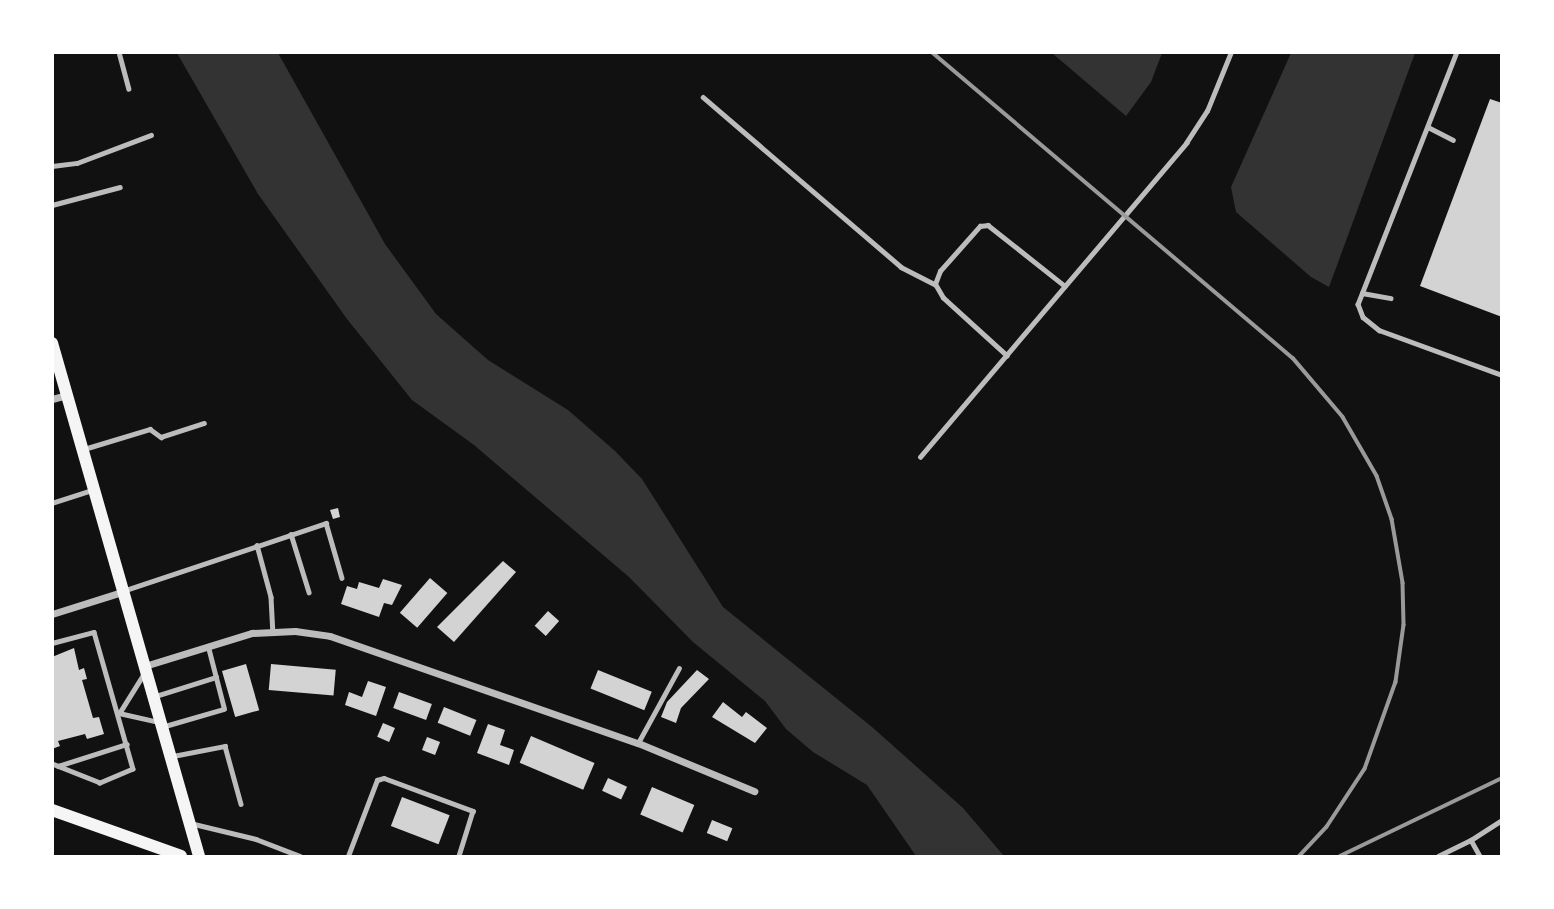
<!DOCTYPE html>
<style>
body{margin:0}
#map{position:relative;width:1554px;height:909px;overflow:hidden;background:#111;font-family:Figtree,sans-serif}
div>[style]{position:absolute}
.water>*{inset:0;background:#333}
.building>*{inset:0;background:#d3d3d3;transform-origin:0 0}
.service>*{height:4.5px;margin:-2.25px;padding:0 2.25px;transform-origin:2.25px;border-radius:2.25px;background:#bcbcbc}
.minor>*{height:7px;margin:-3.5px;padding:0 3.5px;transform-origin:3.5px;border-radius:3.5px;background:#bcbcbc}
.primary>*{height:12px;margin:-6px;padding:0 6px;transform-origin:6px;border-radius:6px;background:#f5f5f5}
.rail>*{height:3.5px;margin:-1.75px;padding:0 1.75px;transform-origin:1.75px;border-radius:1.75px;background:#9a9a9a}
span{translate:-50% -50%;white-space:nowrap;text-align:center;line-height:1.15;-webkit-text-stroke:7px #fff;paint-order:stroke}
.frame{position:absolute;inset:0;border:54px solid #fff;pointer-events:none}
</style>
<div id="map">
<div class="water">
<div style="clip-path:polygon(177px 53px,278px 53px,385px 244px,436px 314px,488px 360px,568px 410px,615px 451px,642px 479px,723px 607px,872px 727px,963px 808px,1004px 856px,916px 856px,867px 785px,813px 752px,786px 729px,765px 701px,693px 642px,629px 577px,474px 445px,412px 400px,347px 319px,258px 194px)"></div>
<div style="clip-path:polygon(1052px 53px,1162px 53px,1151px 82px,1126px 116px)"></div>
<div style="clip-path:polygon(1291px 53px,1415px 53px,1329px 287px,1311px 277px,1236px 212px,1231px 187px)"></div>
</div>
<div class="building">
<div style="clip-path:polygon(1490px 99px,1502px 103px,1502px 317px,1420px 286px)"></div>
<div style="clip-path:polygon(338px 508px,340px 517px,333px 519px,330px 510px)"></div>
<div style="clip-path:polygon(503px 561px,516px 572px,454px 642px,437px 627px)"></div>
<div style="left:430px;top:578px;width:23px;height:46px;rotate:41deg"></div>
<div style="clip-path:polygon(383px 579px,402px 585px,392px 605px,384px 603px,379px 617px,341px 604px,347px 586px,357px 589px,359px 582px,379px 588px)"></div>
<div style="left:548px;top:611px;width:15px;height:20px;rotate:42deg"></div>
<div style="clip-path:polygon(74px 648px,79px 670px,84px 668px,87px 679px,82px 680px,93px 718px,99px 717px,104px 734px,87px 739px,85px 734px,58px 741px,60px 746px,52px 749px,52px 657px)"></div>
<div style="left:246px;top:664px;width:48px;height:25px;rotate:74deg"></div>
<div style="left:271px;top:664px;width:65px;height:26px;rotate:5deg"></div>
<div style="left:598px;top:670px;width:58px;height:20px;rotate:22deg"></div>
<div style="clip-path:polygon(697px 670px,709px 679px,681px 708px,676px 723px,661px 717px,667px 702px)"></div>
<div style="clip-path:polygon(368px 681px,386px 687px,376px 716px,345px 705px,349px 692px,362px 697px)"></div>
<div style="left:399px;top:692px;width:35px;height:17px;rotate:20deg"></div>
<div style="clip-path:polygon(723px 702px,742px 717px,746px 712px,767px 728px,755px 743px,712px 717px)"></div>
<div style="left:444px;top:707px;width:35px;height:17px;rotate:22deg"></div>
<div style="left:383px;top:723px;width:13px;height:15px;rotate:23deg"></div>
<div style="clip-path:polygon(488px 724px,505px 730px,500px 745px,514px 750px,509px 765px,477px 753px)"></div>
<div style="left:531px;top:736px;width:69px;height:29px;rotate:23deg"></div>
<div style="left:427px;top:737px;width:14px;height:14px;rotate:21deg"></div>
<div style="left:608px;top:778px;width:21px;height:14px;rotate:25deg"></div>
<div style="left:652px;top:787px;width:46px;height:30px;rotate:23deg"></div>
<div style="left:402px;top:797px;width:51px;height:31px;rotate:21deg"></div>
<div style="left:712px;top:820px;width:22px;height:14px;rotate:22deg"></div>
</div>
<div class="service">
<div style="left:119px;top:52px;width:38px;rotate:75deg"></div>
<div style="left:1457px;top:52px;width:271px;rotate:111.4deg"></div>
<div style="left:1358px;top:304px;width:14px;rotate:69deg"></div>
<div style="left:1363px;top:317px;width:21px;rotate:39deg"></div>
<div style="left:1379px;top:330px;width:131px;rotate:20.1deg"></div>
<div style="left:703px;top:97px;width:261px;rotate:40.6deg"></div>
<div style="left:901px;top:267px;width:38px;rotate:27deg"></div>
<div style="left:1428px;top:127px;width:28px;rotate:27deg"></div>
<div style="left:52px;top:166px;width:25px;rotate:-7deg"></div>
<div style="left:77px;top:163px;width:79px;rotate:-20.7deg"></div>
<div style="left:52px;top:205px;width:70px;rotate:-14.8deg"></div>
<div style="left:1362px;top:293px;width:29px;rotate:10deg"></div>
<div style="left:1007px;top:356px;width:86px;rotate:-137.8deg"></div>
<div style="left:943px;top:298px;width:16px;rotate:-120deg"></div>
<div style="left:935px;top:284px;width:14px;rotate:-69deg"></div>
<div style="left:940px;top:271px;width:60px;rotate:-48.4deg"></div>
<div style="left:980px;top:226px;width:8px;rotate:-7deg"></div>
<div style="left:988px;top:225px;width:98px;rotate:38.4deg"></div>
<div style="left:84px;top:449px;width:69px;rotate:-16.9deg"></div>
<div style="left:150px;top:429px;width:14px;rotate:36deg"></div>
<div style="left:161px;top:437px;width:45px;rotate:-18deg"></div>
<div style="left:920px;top:457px;width:412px;rotate:-49.7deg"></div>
<div style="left:1186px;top:143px;width:38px;rotate:-57deg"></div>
<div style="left:1207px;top:111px;width:64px;rotate:-67.9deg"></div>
<div style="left:52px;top:503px;width:42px;rotate:-18deg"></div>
<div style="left:291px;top:534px;width:61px;rotate:72.8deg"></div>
<div style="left:257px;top:545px;width:54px;rotate:74.9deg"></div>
<div style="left:271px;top:597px;width:34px;rotate:87deg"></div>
<div style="left:126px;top:590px;width:211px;rotate:-18.5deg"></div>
<div style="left:326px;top:523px;width:57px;rotate:73.8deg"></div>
<div style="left:52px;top:643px;width:43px;rotate:-14.7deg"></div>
<div style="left:94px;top:632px;width:142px;rotate:74.1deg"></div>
<div style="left:133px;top:769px;width:36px;rotate:157deg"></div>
<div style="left:100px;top:783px;width:52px;rotate:-158.4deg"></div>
<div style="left:156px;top:696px;width:63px;rotate:-17.6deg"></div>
<div style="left:120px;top:712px;width:44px;rotate:-58.1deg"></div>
<div style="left:119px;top:713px;width:41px;rotate:12.7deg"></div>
<div style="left:165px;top:726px;width:61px;rotate:-16.1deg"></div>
<div style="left:224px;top:709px;width:64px;rotate:-104.5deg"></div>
<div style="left:638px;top:743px;width:85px;rotate:-61.3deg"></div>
<div style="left:173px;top:756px;width:53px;rotate:-10.9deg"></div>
<div style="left:225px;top:746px;width:60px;rotate:74.6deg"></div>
<div style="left:58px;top:766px;width:72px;rotate:-17.7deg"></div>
<div style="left:190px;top:823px;width:68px;rotate:13.6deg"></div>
<div style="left:256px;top:839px;width:47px;rotate:21.1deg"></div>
<div style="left:1471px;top:840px;width:37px;rotate:-33deg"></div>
<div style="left:348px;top:856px;width:81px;rotate:-69.1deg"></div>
<div style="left:377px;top:780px;width:7px;rotate:-16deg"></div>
<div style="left:384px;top:778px;width:95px;rotate:20.3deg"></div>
<div style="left:473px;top:811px;width:47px;rotate:107.3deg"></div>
<div style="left:1438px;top:856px;width:37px;rotate:-26deg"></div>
<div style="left:1471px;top:840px;width:18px;rotate:61deg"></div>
</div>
<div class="minor">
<div style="left:52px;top:399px;width:16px;rotate:-15deg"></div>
<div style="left:52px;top:614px;width:77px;rotate:-17.5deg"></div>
<div style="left:148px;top:665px;width:109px;rotate:-17.1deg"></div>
<div style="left:252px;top:633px;width:43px;rotate:-2.7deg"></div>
<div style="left:295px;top:631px;width:35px;rotate:8deg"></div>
<div style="left:330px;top:636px;width:326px;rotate:19.2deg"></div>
<div style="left:638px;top:743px;width:126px;rotate:22.5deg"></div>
</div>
<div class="primary">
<div style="left:52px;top:343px;width:534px;rotate:74.01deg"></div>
<div style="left:52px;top:810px;width:137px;rotate:19.6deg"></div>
</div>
<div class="rail">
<div style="left:932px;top:52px;width:473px;rotate:40.3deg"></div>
<div style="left:1293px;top:358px;width:77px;rotate:49.7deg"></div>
<div style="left:1343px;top:417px;width:68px;rotate:60deg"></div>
<div style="left:1377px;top:476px;width:46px;rotate:70.8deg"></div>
<div style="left:1392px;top:519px;width:65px;rotate:80.2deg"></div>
<div style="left:1403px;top:583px;width:42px;rotate:88.6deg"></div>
<div style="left:1404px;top:625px;width:58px;rotate:98deg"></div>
<div style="left:1396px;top:682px;width:92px;rotate:109.6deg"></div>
<div style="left:1365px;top:769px;width:69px;rotate:123.2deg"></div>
<div style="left:1327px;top:827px;width:40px;rotate:133deg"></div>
<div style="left:1340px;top:856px;width:180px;rotate:-25.7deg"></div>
</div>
<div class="frame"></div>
</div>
